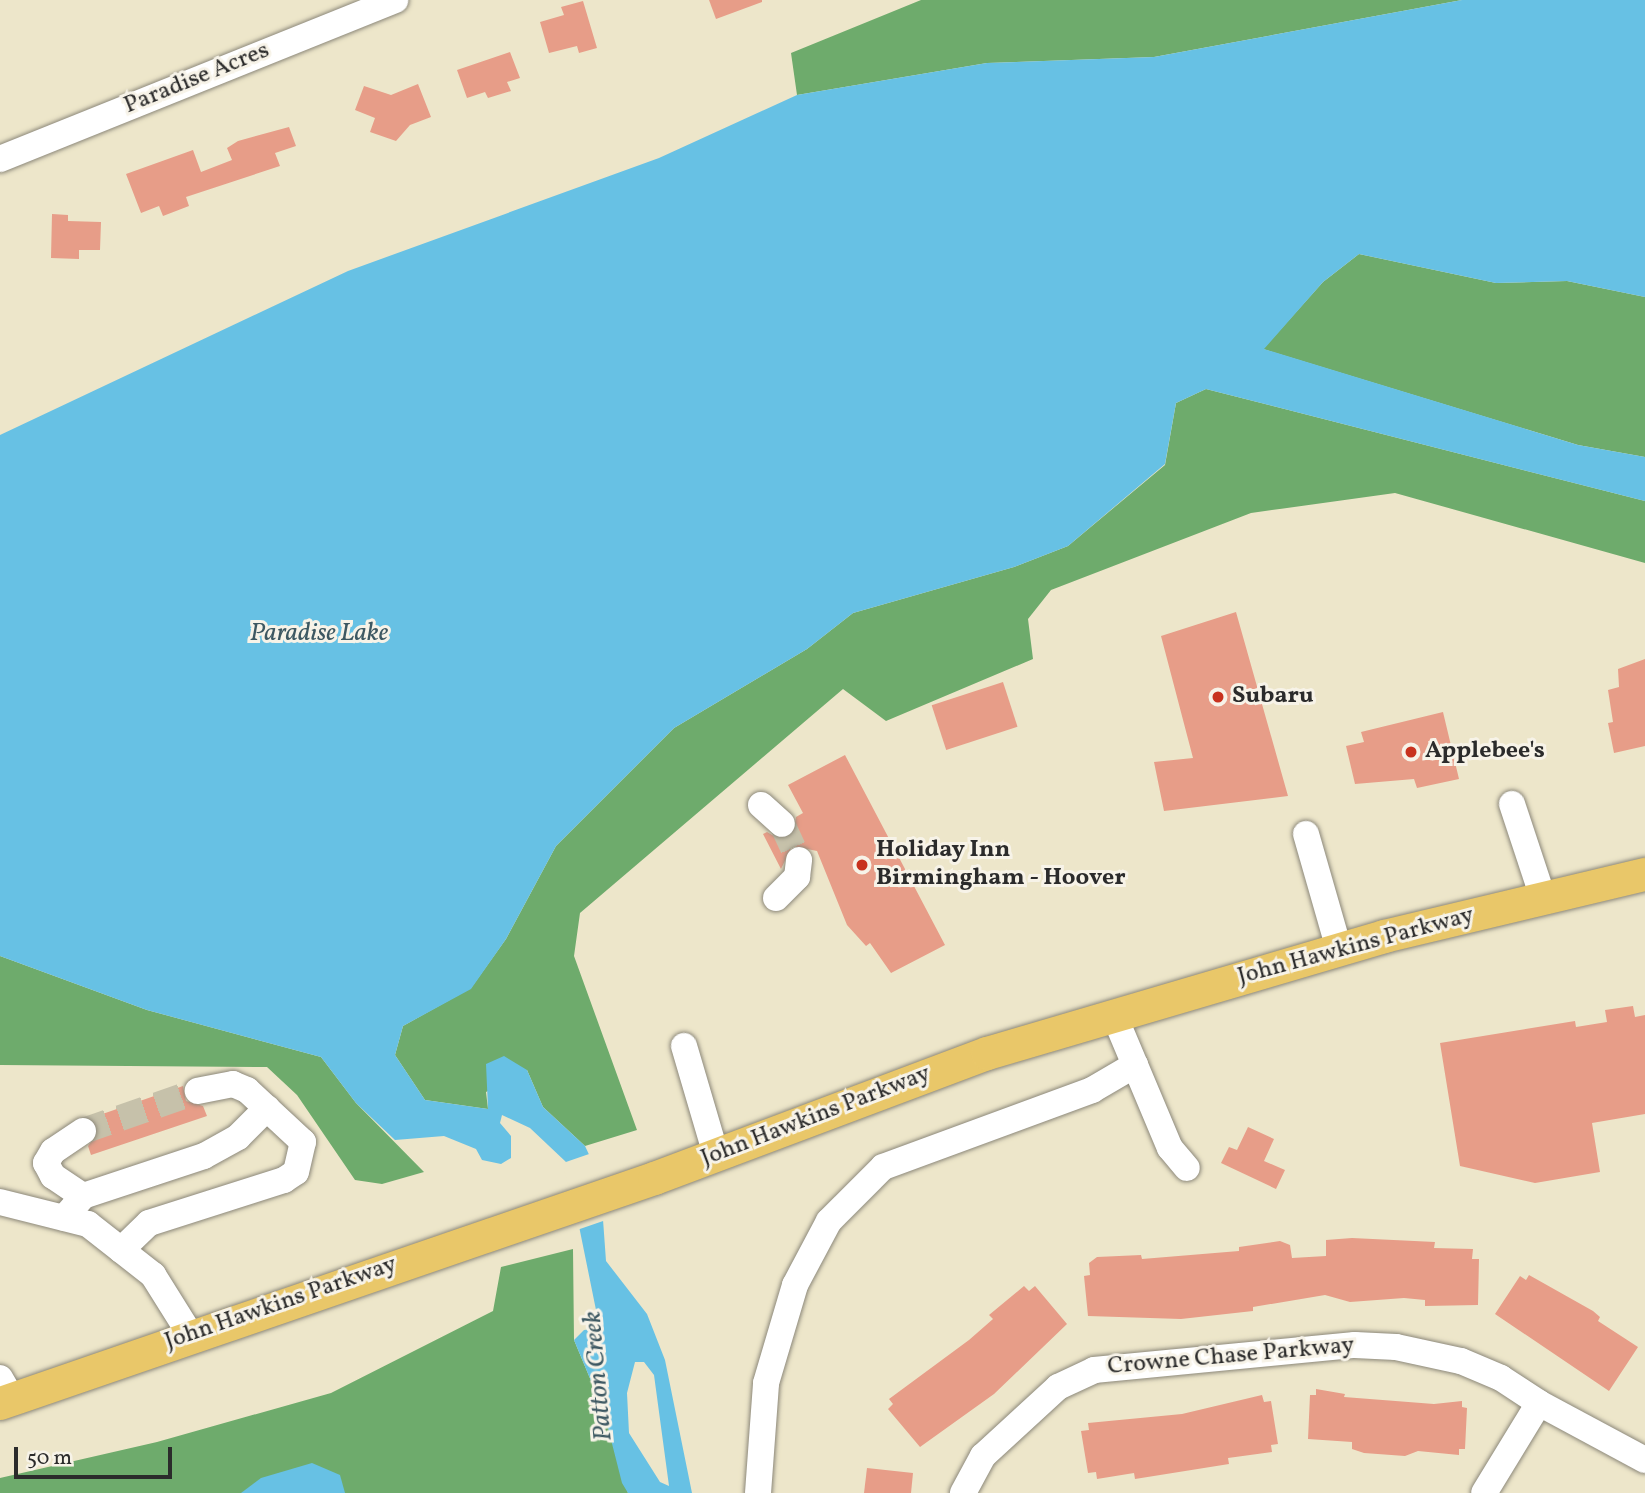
<!DOCTYPE html>
<style>
body{margin:0}
#map{position:relative;width:1645px;height:1493px;overflow:hidden;background:#ede6ca;font-family:Vollkorn,serif}
div>[style]{position:absolute}
.forest>*{inset:0;background:#6eab6c}
.water>*{inset:0;background:#67c1e4}
.pier>*{inset:0;background:#ede6ca}
.building>*{inset:0;background:#e79d88;transform-origin:0 0}
.minor-tunnel>*{height:26px;margin-top:-13px;transform-origin:0;background:repeating-linear-gradient(90deg,#c6c1aa 0 26px,transparent 0 39px)}
.roads{filter:drop-shadow(0 0 2px #8c887a) drop-shadow(0 0 2px #8c887a)}
.minor>*{height:26px;margin:-13px;padding:0 13px;transform-origin:13px;border-radius:13px;background:#fff}
.major>*{height:33px;margin:-16.5px;padding:0 16.5px;transform-origin:16.5px;border-radius:16.5px;background:#e9c769}
.dots>*{width:19px;height:19px;translate:-50% -50%;box-sizing:border-box;border:4px solid #f7f3e8;border-radius:50%}
span{translate:-50% -50%;white-space:nowrap;text-align:center;line-height:1.15;-webkit-text-stroke:6px #f7f3e8;paint-order:stroke}
.street-label{font-size:24px;color:#2b2b2b}
.poi-label{font-size:24px;color:#2b2b2b;font-weight:700}
.left{translate:0 -50%;text-align:left}
.water-label{font-size:26px;color:#3d5862;font-style:italic}
.scale{position:absolute;left:14px;top:1447px;width:158px;height:32px;box-sizing:border-box;border:4px solid #2b2b2b;border-top:0;padding-left:9px;font-size:21px;line-height:24px;white-space:nowrap;color:#2b2b2b;-webkit-text-stroke:5px #f7f3e8;paint-order:stroke}
</style>
<div id="map">
<div class="forest">
<div style="clip-path:polygon(921px 0,1462px 0,1154px 57px,987px 63px,797px 95px,791px 53px)"></div>
<div style="clip-path:polygon(1359px 254px,1496px 283px,1567px 281px,1645px 297px,1645px 457px,1578px 445px,1263px 349px,1323px 282px)"></div>
<div style="clip-path:polygon(1206px 389px,1645px 501px,1645px 563px,1395px 493px,1251px 513px,1051px 590px,1028px 619px,1033px 659px,886px 721px,843px 689px,580px 913px,574px 956px,637px 1130px,585px 1146px,543px 1107px,527px 1070px,486px 1092px,488px 1109px,425px 1100px,395px 1055px,403px 1026px,471px 988px,506px 939px,556px 846px,674px 728px,807px 649px,853px 613px,1014px 567px,1068px 546px,1165px 465px,1176px 403px)"></div>
<div style="clip-path:polygon(0 956px,147px 1010px,321px 1057px,356px 1103px,424px 1172px,382px 1184px,355px 1180px,297px 1095px,267px 1067px,0 1065px)"></div>
<div style="clip-path:polygon(573px 1249px,574px 1340px,604px 1412px,628px 1493px,0 1493px,0 1478px,157px 1442px,331px 1393px,493px 1311px,501px 1267px)"></div>
</div>
<div class="water">
<div style="clip-path:polygon(evenodd,1462px 0,1645px 0,1645px 297px,1567px 281px,1496px 283px,1359px 254px,1323px 282px,1264px 349px,1578px 445px,1645px 457px,1645px 501px,1206px 389px,1176px 403px,1165px 464px,1068px 546px,1014px 567px,853px 613px,807px 649px,674px 728px,556px 846px,506px 939px,471px 989px,403px 1026px,395px 1055px,425px 1100px,488px 1109px,486px 1064px,504px 1056px,527px 1070px,543px 1107px,585px 1146px,600px 1178px,606px 1261px,647px 1314px,665px 1360px,692px 1493px,628px 1493px,622px 1483px,604px 1412px,574px 1340px,584px 1330px,600px 1328px,602px 1322px,596px 1310px,566px 1162px,530px 1128px,502px 1115px,500px 1123px,511px 1136px,511px 1158px,501px 1164px,482px 1160px,476px 1149px,444px 1136px,395px 1140px,356px 1103px,321px 1057px,147px 1010px,0 956px,0 435px,348px 271px,659px 158px,797px 95px,987px 63px,1154px 57px,1462px 0,635px 1362px,644px 1362px,654px 1375px,669px 1486px,660px 1482px,629px 1433px,627px 1393px,635px 1362px)"></div>
<div style="clip-path:polygon(312px 1463px,340px 1475px,345px 1493px,241px 1493px,261px 1478px)"></div>
</div>
<div class="pier">
<div style="clip-path:polygon(592px 1153px,604px 1177px,606px 1220px,577px 1230px,563px 1163px)"></div>
</div>
<div class="building">
<div style="clip-path:polygon(709px 0,762px 0,762px 2px,716px 19px)"></div>
<div style="clip-path:polygon(583px 1px,597px 48px,579px 53px,577px 46px,549px 53px,540px 22px,564px 15px,561px 7px)"></div>
<div style="clip-path:polygon(510px 52px,520px 78px,507px 82px,511px 91px,488px 98px,485px 92px,467px 98px,457px 70px)"></div>
<div style="clip-path:polygon(418px 84px,431px 117px,410px 125px,396px 141px,370px 132px,375px 118px,355px 110px,364px 86px,391px 95px)"></div>
<div style="clip-path:polygon(289px 127px,296px 146px,275px 153px,280px 166px,186px 197px,189px 206px,163px 216px,159px 206px,141px 213px,126px 174px,193px 150px,201px 172px,232px 160px,227px 148px,238px 141px)"></div>
<div style="clip-path:polygon(52px 214px,68px 215px,68px 221px,101px 222px,100px 250px,79px 250px,79px 259px,51px 258px)"></div>
<div style="clip-path:polygon(1236px 612px,1288px 796px,1164px 811px,1154px 762px,1193px 758px,1161px 636px)"></div>
<div style="clip-path:polygon(1645px 659px,1645px 746px,1614px 753px,1608px 723px,1613px 722px,1608px 690px,1619px 687px,1618px 669px)"></div>
<div style="left:1003px;top:682px;width:47px;height:75px;rotate:72deg"></div>
<div style="clip-path:polygon(1443px 712px,1459px 779px,1417px 788px,1414px 779px,1355px 784px,1346px 746px,1364px 742px,1361px 732px)"></div>
<div style="clip-path:polygon(845px 755px,945px 945px,891px 973px,870px 943px,866px 946px,847px 925px,817px 851px,792px 846px,781px 869px,763px 834px,767px 832px,779px 839px,793px 835px,796px 817px,803px 813px,788px 785px)"></div>
<div style="clip-path:polygon(1633px 1006px,1635px 1017px,1645px 1015px,1645px 1114px,1592px 1123px,1600px 1172px,1535px 1183px,1460px 1166px,1440px 1043px,1575px 1021px,1576px 1027px,1607px 1022px,1605px 1010px)"></div>
<div style="clip-path:polygon(183px 1086px,186px 1101px,203px 1106px,207px 1116px,91px 1155px,88px 1146px,99px 1131px,91px 1118px)"></div>
<div style="clip-path:polygon(1248px 1127px,1274px 1139px,1264px 1161px,1285px 1170px,1276px 1189px,1221px 1163px,1229px 1147px,1237px 1150px)"></div>
<div style="clip-path:polygon(1352px 1238px,1435px 1242px,1434px 1248px,1473px 1249px,1472px 1259px,1479px 1259px,1478px 1305px,1425px 1306px,1425px 1300px,1404px 1298px,1350px 1302px,1325px 1295px,1253px 1307px,1253px 1311px,1181px 1319px,1088px 1316px,1084px 1276px,1090px 1275px,1089px 1263px,1097px 1257px,1141px 1255px,1142px 1259px,1239px 1251px,1239px 1247px,1280px 1241px,1290px 1245px,1292px 1258px,1326px 1256px,1326px 1240px)"></div>
<div style="clip-path:polygon(1529px 1275px,1593px 1311px,1600px 1317px,1598px 1321px,1638px 1347px,1609px 1391px,1495px 1314px,1520px 1276px,1526px 1280px)"></div>
<div style="clip-path:polygon(1024px 1286px,1029px 1291px,1035px 1286px,1067px 1324px,994px 1394px,920px 1447px,888px 1409px,893px 1404px,889px 1399px,969px 1340px,993px 1319px,989px 1315px)"></div>
<div style="clip-path:polygon(1316px 1389px,1345px 1394px,1344px 1397px,1434px 1404px,1462px 1401px,1462px 1407px,1467px 1408px,1465px 1449px,1459px 1449px,1459px 1455px,1418px 1451px,1405px 1456px,1364px 1453px,1352px 1449px,1352px 1442px,1308px 1439px,1310px 1395px,1316px 1395px)"></div>
<div style="clip-path:polygon(1262px 1395px,1264px 1402px,1271px 1401px,1278px 1444px,1271px 1445px,1272px 1452px,1228px 1458px,1229px 1464px,1135px 1479px,1134px 1473px,1097px 1479px,1096px 1472px,1088px 1473px,1081px 1431px,1089px 1430px,1088px 1423px,1182px 1414px)"></div>
<div style="clip-path:polygon(867px 1468px,913px 1473px,911px 1493px,864px 1493px)"></div>
</div>
<div class="minor-tunnel">
<div style="left:782px;top:824px;width:40px;rotate:65deg"></div>
<div style="left:83px;top:1131px;width:122px;rotate:-19.2deg"></div>
</div>
<div class="roads">
<div class="minor">
<div style="left:0;top:159px;width:426px;rotate:-21.9deg"></div>
<div style="left:1512px;top:804px;width:99px;rotate:71.7deg"></div>
<div style="left:761px;top:805px;width:28px;rotate:42deg"></div>
<div style="left:1306px;top:834px;width:120px;rotate:74deg"></div>
<div style="left:776px;top:898px;width:30px;rotate:-45deg"></div>
<div style="left:797px;top:877px;width:17px;rotate:-83deg"></div>
<div style="left:1114px;top:1015px;width:144px;rotate:67.2deg"></div>
<div style="left:1170px;top:1148px;width:26px;rotate:50deg"></div>
<div style="left:684px;top:1046px;width:114px;rotate:73.6deg"></div>
<div style="left:83px;top:1131px;width:36px;rotate:146deg"></div>
<div style="left:53px;top:1151px;width:14px;rotate:120deg"></div>
<div style="left:46px;top:1163px;width:15px;rotate:62deg"></div>
<div style="left:53px;top:1176px;width:36px;rotate:34deg"></div>
<div style="left:0;top:1202px;width:91px;rotate:14deg"></div>
<div style="left:88px;top:1224px;width:83px;rotate:38.1deg"></div>
<div style="left:153px;top:1275px;width:70px;rotate:57.9deg"></div>
<div style="left:64px;top:1218px;width:29px;rotate:-49deg"></div>
<div style="left:83px;top:1196px;width:127px;rotate:-18.3deg"></div>
<div style="left:204px;top:1156px;width:39px;rotate:-29deg"></div>
<div style="left:238px;top:1137px;width:41px;rotate:-45deg"></div>
<div style="left:121px;top:1250px;width:39px;rotate:-44deg"></div>
<div style="left:149px;top:1223px;width:142px;rotate:-17.7deg"></div>
<div style="left:284px;top:1180px;width:14px;rotate:-34deg"></div>
<div style="left:296px;top:1172px;width:31px;rotate:-77deg"></div>
<div style="left:303px;top:1142px;width:76px;rotate:-137.1deg"></div>
<div style="left:247px;top:1090px;width:15px;rotate:-157deg"></div>
<div style="left:233px;top:1084px;width:36px;rotate:169deg"></div>
<div style="left:0;top:1378px;width:24px;rotate:60deg"></div>
<div style="left:1539px;top:1403px;width:120px;rotate:28.3deg"></div>
<div style="left:758px;top:1493px;width:110px;rotate:-85.8deg"></div>
<div style="left:766px;top:1383px;width:102px;rotate:-73.5deg"></div>
<div style="left:795px;top:1285px;width:72px;rotate:-62deg"></div>
<div style="left:829px;top:1221px;width:76px;rotate:-45deg"></div>
<div style="left:883px;top:1167px;width:223px;rotate:-20.2deg"></div>
<div style="left:1092px;top:1090px;width:50px;rotate:-30.2deg"></div>
<div style="left:963px;top:1493px;width:42px;rotate:-61.6deg"></div>
<div style="left:983px;top:1456px;width:102px;rotate:-42.6deg"></div>
<div style="left:1058px;top:1387px;width:40px;rotate:-25deg"></div>
<div style="left:1094px;top:1370px;width:262px;rotate:-5.5deg"></div>
<div style="left:1355px;top:1345px;width:41px;rotate:2.8deg"></div>
<div style="left:1396px;top:1347px;width:66px;rotate:12.2deg"></div>
<div style="left:1461px;top:1361px;width:43px;rotate:23deg"></div>
<div style="left:1501px;top:1378px;width:45px;rotate:33.3deg"></div>
<div style="left:1539px;top:1403px;width:105px;rotate:121.4deg"></div>
</div>
<div class="major">
<div style="left:0;top:1403px;width:692px;rotate:-18.99deg"></div>
<div style="left:654px;top:1178px;width:356px;rotate:-20.6deg"></div>
<div style="left:987px;top:1053px;width:414px;rotate:-16.4deg"></div>
<div style="left:1384px;top:936px;width:268px;rotate:-13.4deg"></div>
</div>
</div>
<div class="dots">
<div style="left:1218px;top:697px;background:#c8321e"></div>
<div style="left:1411px;top:752px;background:#c8321e"></div>
<div style="left:862px;top:865px;background:#c8321e"></div>
</div>
<div class="street-label">
<span style="left:197px;top:79px;rotate:-22deg">Paradise Acres</span>
<span style="left:1356px;top:947px;rotate:-15deg">John Hawkins Parkway</span>
<span style="left:816px;top:1117px;rotate:-21deg">John Hawkins Parkway</span>
<span style="left:281px;top:1304px;rotate:-19deg">John Hawkins Parkway</span>
<span style="left:1231px;top:1357px;rotate:-5deg">Crowne Chase Parkway</span>
</div>
<div class="poi-label">
<span class="left" style="left:1232px;top:697px">Subaru</span>
<span class="left" style="left:1425px;top:752px">Applebee's</span>
<span class="left" style="left:876px;top:865px">Holiday Inn<br>Birmingham - Hoover</span>
</div>
<div class="water-label">
<span style="left:319px;top:634px">Paradise Lake</span>
<span style="left:599px;top:1376px;rotate:-95deg">Patton Creek</span>
</div>
<div class="scale">50 m</div>
</div>
